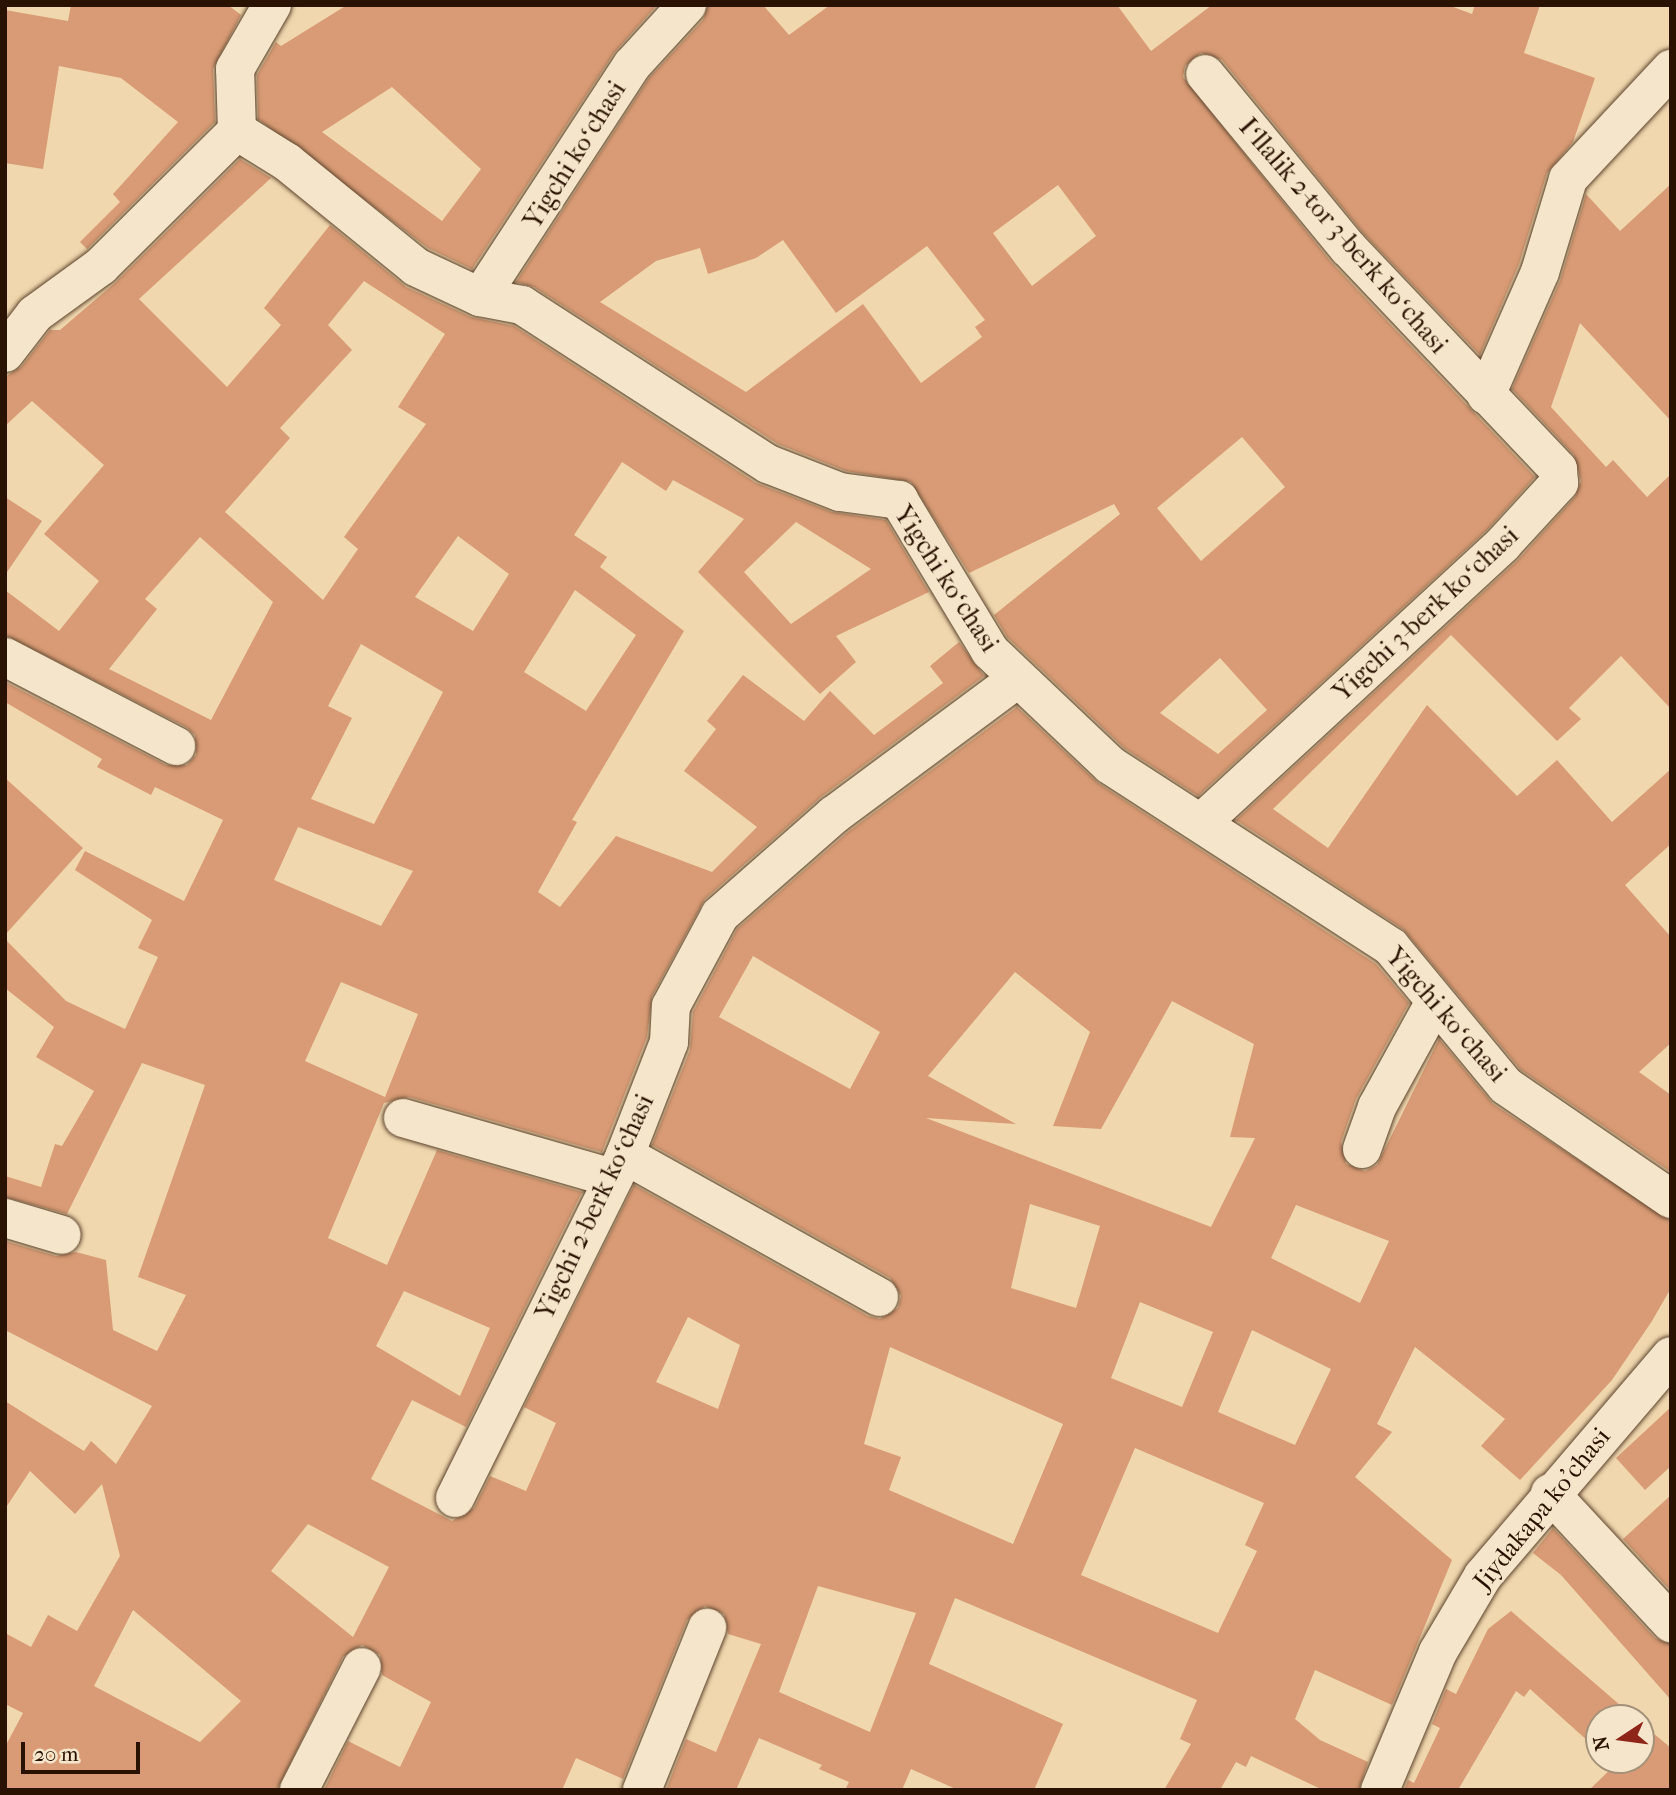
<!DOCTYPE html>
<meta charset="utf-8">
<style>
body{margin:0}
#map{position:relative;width:1676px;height:1795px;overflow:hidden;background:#f0d7ae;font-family:"IM FELL French Canon",serif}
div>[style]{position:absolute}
.building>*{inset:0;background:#d89b75}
.roads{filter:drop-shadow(0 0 2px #5c432c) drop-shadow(0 0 2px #5c432c)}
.minor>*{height:38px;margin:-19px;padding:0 19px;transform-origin:19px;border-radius:19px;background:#f5e5ca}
span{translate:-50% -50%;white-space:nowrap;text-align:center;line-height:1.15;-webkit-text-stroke:5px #f5e5ca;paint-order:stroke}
.street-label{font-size:26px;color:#2a1200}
.frame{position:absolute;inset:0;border:7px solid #2a1200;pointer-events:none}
.north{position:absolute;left:1585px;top:1704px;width:70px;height:70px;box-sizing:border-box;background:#f5e5ca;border:2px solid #a49179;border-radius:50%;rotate:257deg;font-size:19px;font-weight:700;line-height:28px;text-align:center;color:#2a1200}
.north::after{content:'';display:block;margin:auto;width:24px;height:32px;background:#8f2418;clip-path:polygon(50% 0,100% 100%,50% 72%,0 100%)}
.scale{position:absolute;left:21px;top:1742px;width:119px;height:32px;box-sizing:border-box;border:4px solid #2a1200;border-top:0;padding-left:9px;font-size:21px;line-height:24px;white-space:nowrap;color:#2a1200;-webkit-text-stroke:5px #f5e5ca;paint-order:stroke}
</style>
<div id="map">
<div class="building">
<div style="clip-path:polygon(71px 5px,228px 5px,241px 15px,213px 69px,215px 122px,87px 249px,80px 242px,120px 202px,113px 194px,178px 122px,121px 78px,59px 66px,43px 169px,5px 163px,5px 10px,68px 21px)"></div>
<div style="clip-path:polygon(evenodd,347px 5px,657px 5px,614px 53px,472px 269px,428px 248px,258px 119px,257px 75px,276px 42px,281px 46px,347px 5px,392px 87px,481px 169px,442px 221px,322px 132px,392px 87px)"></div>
<div style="clip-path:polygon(evenodd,708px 5px,763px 5px,789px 35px,830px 5px,1117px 5px,1151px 51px,1212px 5px,1448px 5px,1472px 14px,1475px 5px,1540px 5px,1524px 53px,1595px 78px,1573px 142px,1547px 173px,1519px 264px,1480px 355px,1364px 234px,1222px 60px,1201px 53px,1185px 66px,1183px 77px,1331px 262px,1535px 477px,1488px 529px,1198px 796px,1124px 748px,1007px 637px,994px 615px,1120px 514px,1114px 504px,969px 573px,911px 482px,846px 471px,778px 444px,534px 287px,516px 282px,649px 78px,703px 20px,708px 5px,1058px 185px,1096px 236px,1032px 286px,993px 233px,1058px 185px,708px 5px,783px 240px,836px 313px,927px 246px,985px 320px,975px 327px,982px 337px,921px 383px,863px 304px,746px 392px,600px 302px,656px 261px,700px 248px,708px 274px,756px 258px,783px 240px,708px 5px,1242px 437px,1285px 487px,1201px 561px,1157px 508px,1242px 437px,708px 5px,1220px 658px,1267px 710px,1218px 754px,1160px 713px,1220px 658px)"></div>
<div style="clip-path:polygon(evenodd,240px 159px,271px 178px,139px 299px,227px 387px,281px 325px,264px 308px,330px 225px,406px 287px,471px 317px,514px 326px,756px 483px,832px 512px,886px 520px,929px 592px,836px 636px,856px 662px,820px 694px,698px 572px,744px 519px,673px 480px,666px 491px,622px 462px,574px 535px,607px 557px,600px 567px,684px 631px,572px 820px,577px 822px,538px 892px,560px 907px,616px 836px,712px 872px,757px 827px,684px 771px,716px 729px,707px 721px,743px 675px,804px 721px,830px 691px,874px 735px,943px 683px,930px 666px,959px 642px,984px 676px,821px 797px,705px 899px,652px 996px,647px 1037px,602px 1152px,409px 1097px,384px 1103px,328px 1238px,387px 1265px,437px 1150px,582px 1192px,466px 1427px,412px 1400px,371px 1479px,452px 1521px,474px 1508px,490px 1476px,526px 1491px,556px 1423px,524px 1407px,634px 1185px,868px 1316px,880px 1319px,898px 1308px,901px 1296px,890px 1278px,652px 1145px,690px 1050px,693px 1012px,737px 929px,848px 832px,1017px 707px,1098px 783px,1376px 964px,1409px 1003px,1356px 1099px,1341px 1142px,1346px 1164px,1365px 1171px,1377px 1165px,1439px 1039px,1493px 1104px,1671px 1221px,1671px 1288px,1652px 1321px,1612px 1380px,1520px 1480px,1481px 1446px,1505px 1419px,1415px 1347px,1377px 1424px,1392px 1432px,1355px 1477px,1452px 1560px,1392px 1705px,1315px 1670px,1295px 1719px,1320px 1740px,1368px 1762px,1359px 1790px,1323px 1790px,1251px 1756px,1246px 1767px,1236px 1762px,1220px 1790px,1164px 1790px,1191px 1744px,1180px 1739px,1197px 1700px,955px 1598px,929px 1664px,1063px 1724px,1034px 1790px,958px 1790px,911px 1769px,902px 1790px,845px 1790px,849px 1782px,819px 1769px,822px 1765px,759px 1738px,736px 1790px,666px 1790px,686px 1739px,716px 1752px,761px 1644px,728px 1634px,724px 1614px,705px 1606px,687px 1620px,623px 1779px,576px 1758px,562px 1790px,324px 1790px,348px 1741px,400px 1767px,431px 1702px,382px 1675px,380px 1655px,362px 1645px,343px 1657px,277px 1790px,5px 1790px,5px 1747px,23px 1713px,5px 1704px,5px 1633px,31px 1647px,48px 1615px,77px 1631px,120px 1556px,102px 1484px,75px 1514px,30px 1471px,5px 1509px,5px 1401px,84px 1451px,91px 1441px,116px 1464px,152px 1406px,5px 1330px,5px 1241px,56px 1256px,76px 1252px,106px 1260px,113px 1330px,157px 1351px,186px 1295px,138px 1277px,205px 1085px,142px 1063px,67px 1214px,5px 1197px,5px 1176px,41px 1187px,55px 1144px,62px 1146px,94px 1091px,36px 1057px,54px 1027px,5px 988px,5px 939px,66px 1001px,125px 1029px,158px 957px,138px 948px,152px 920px,75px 870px,85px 851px,184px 901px,223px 820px,155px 787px,151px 795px,97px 767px,102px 759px,5px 702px,5px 682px,166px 765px,187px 765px,196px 755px,195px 735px,186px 727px,5px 635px,5px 590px,59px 631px,99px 581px,44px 534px,104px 465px,32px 401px,5px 426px,5px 377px,22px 366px,50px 330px,60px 330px,116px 282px,240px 159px,364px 281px,445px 334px,398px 407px,426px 424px,344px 537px,358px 549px,323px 600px,225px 512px,290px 438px,280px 428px,352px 350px,328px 325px,364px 281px,240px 159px,796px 522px,871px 569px,791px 624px,744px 572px,796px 522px,240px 159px,458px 536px,509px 574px,473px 631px,415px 597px,458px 536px,240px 159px,200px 537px,273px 602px,211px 720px,109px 669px,157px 609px,145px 599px,200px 537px,240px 159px,575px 590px,636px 635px,586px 711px,524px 672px,575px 590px,240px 159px,361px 644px,443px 692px,374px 824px,311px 799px,352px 718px,328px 706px,361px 644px,240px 159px,298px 827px,413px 871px,381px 926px,274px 880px,298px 827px,240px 159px,753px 956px,880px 1032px,850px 1089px,719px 1017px,753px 956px,240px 159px,1015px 972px,1090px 1032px,1053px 1126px,1101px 1129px,1172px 1001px,1254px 1044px,1230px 1137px,1255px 1138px,1211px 1227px,926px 1118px,1016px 1124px,928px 1076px,1015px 972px,240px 159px,341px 982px,418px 1014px,385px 1097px,305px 1061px,341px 982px,240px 159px,1030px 1204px,1100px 1226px,1076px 1308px,1011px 1288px,1030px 1204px,240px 159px,1296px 1205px,1389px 1241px,1360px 1303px,1271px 1258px,1296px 1205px,240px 159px,404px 1291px,490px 1328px,460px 1396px,376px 1346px,404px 1291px,240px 159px,1140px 1302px,1213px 1332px,1182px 1407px,1111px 1378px,1140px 1302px,240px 159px,688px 1317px,740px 1345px,718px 1409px,656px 1382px,688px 1317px,240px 159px,1252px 1330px,1331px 1369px,1295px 1445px,1218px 1412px,1252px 1330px,240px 159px,890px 1347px,1063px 1424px,1013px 1544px,889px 1490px,901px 1457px,864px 1444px,890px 1347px,240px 159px,1135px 1448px,1264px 1503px,1245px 1545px,1257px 1551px,1218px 1633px,1081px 1575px,1135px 1448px,240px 159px,308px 1524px,389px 1567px,353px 1637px,271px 1571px,308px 1524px,240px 159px,818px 1586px,916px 1613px,870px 1732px,779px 1692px,818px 1586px,240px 159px,133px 1610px,241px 1701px,200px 1742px,94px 1686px,133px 1610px)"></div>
<div style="clip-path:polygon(1671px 184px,1671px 421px,1580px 323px,1551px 407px,1606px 467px,1613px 460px,1647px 497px,1671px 474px,1671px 709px,1621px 656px,1569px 708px,1581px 719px,1557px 741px,1451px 635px,1273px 809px,1328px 848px,1427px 705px,1517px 796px,1557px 760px,1612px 822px,1671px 769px,1671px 844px,1625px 885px,1671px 937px,1671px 1043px,1639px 1072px,1671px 1095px,1671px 1172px,1521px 1070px,1403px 929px,1236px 820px,1518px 560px,1575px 497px,1581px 481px,1574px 455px,1512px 389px,1560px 281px,1586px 194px,1620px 231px)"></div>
<div style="clip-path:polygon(5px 497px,42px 521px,5px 575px)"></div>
<div style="clip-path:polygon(5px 778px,83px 848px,5px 935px)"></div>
<div style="clip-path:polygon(1671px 1407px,1671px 1466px,1645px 1490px,1616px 1458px)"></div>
<div style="clip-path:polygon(1671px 1495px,1671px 1591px,1623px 1539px)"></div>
<div style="clip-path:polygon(1553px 1528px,1655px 1638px,1671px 1644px,1671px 1700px,1561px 1575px,1533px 1553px)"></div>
<div style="clip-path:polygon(1511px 1611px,1635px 1718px,1599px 1718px,1599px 1751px,1530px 1689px,1524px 1697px,1516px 1691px,1458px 1790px,1404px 1790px,1408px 1780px,1414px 1783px,1440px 1728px,1432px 1724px,1446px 1689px,1456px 1694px,1488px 1629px)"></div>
<div style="clip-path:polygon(1641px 1723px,1671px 1748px,1671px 1790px,1589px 1790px,1614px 1766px,1607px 1760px,1641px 1760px)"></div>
</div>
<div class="roads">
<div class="minor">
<div style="left:687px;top:5px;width:81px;rotate:132.5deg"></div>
<div style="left:632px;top:65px;width:277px;rotate:123.2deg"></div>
<div style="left:480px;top:297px;width:43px;rotate:10.8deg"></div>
<div style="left:522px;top:305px;width:293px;rotate:32.9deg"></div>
<div style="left:768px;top:464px;width:77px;rotate:21.3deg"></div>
<div style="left:840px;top:492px;width:60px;rotate:7.7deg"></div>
<div style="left:899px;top:500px;width:176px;rotate:58.9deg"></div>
<div style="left:990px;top:651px;width:166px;rotate:43.5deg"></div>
<div style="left:1110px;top:765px;width:335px;rotate:32.9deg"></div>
<div style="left:1391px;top:947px;width:180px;rotate:50.4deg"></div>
<div style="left:1506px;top:1086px;width:200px;rotate:34.4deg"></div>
<div style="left:237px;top:131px;width:62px;rotate:-91.8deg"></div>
<div style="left:235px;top:69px;width:74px;rotate:-60deg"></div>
<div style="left:5px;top:353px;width:49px;rotate:-52.4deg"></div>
<div style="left:35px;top:314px;width:82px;rotate:-36deg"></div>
<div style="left:101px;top:266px;width:192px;rotate:-44.8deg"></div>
<div style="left:237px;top:131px;width:59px;rotate:31.8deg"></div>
<div style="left:287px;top:162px;width:166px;rotate:39.1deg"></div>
<div style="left:416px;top:267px;width:71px;rotate:25.1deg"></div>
<div style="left:1486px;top:395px;width:134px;rotate:-66.3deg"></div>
<div style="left:1540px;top:272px;width:97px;rotate:-73.2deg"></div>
<div style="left:1568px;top:179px;width:151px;rotate:-46.9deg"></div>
<div style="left:5px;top:657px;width:193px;rotate:27.5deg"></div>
<div style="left:1202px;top:822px;width:410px;rotate:-42.7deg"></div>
<div style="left:1503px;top:544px;width:83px;rotate:-47.4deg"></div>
<div style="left:1559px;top:483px;width:14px;rotate:-94deg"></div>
<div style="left:1558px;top:469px;width:305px;rotate:-133.5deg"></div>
<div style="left:1348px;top:248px;width:225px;rotate:-129.4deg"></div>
<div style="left:403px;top:1118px;width:217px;rotate:16deg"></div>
<div style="left:1362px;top:1149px;width:45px;rotate:-70.3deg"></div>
<div style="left:1377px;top:1107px;width:116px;rotate:-61.2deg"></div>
<div style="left:625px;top:1155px;width:291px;rotate:29.2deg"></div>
<div style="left:5px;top:1218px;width:59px;rotate:16.6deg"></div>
<div style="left:1550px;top:1493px;width:178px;rotate:47.1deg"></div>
<div style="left:455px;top:1498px;width:383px;rotate:-63.6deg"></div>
<div style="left:625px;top:1155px;width:121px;rotate:-68.7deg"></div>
<div style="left:669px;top:1042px;width:36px;rotate:-87deg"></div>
<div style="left:671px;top:1006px;width:103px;rotate:-61.7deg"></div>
<div style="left:720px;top:915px;width:152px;rotate:-41.3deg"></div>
<div style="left:834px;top:815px;width:228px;rotate:-36.6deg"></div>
<div style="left:299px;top:1790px;width:138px;rotate:-62.9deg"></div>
<div style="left:642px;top:1790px;width:175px;rotate:-68.1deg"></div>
<div style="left:1380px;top:1790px;width:150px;rotate:-67.2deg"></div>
<div style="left:1438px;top:1652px;width:88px;rotate:-59.4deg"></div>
<div style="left:1483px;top:1576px;width:289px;rotate:-49.5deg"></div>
</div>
</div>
<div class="street-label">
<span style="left:575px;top:155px;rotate:-58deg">Yigchi koʻchasi</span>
<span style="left:1343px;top:236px;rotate:49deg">Iʻllalik 2-tor 3-berk koʻchasi</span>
<span style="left:946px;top:579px;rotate:57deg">Yigchi koʻchasi</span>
<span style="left:1426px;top:614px;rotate:-43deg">Yigchi 3-berk koʻchasi</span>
<span style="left:1446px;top:1015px;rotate:49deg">Yigchi koʻchasi</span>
<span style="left:595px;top:1207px;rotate:-65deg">Yigchi 2-berk koʻchasi</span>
<span style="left:1542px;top:1509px;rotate:-51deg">Jiydakapa ko'chasi</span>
</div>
<div class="frame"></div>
<div class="north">N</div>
<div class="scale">20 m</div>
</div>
